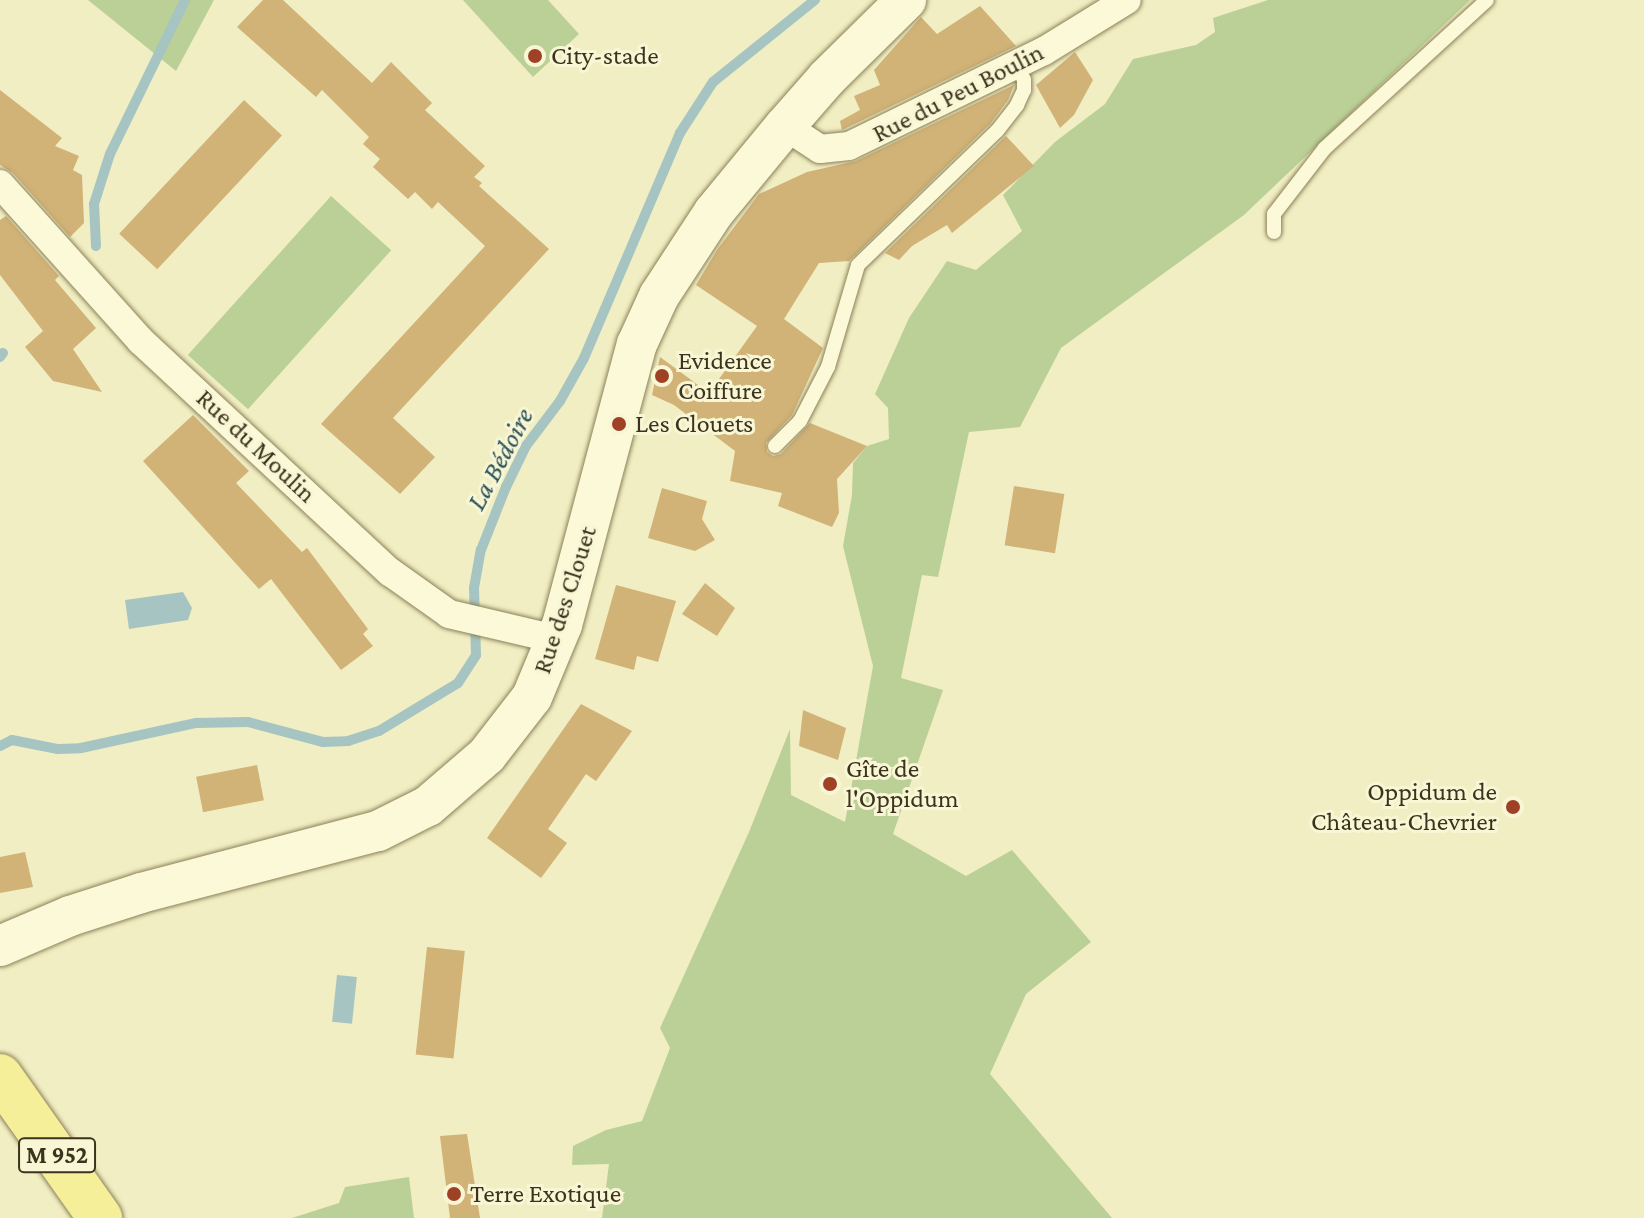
<!DOCTYPE html>
<meta charset="utf-8">
<style>
body{margin:0}
#map{position:relative;width:1644px;height:1218px;overflow:hidden;background:#f1eec3;font-family:"Crimson Pro",serif}
div>[style]{position:absolute}
.green>*{inset:0;background:#bbd096;transform-origin:0 0}
.water>*{inset:0;background:#a6c4c2;transform-origin:0 0}
.stream>*{height:10px;margin:-5px;padding:0 5px;transform-origin:5px;border-radius:5px;background:#a6c4c2}
.building>*{inset:0;background:#d1b277;transform-origin:0 0}
.roads{filter:drop-shadow(0 0 2px #8d8159) drop-shadow(0 0 2px #8d8159)}
.lane>*{height:14px;margin:-7px;padding:0 7px;transform-origin:7px;border-radius:7px;background:#fbf9d7}
.street>*{height:28px;margin:-14px;padding:0 14px;transform-origin:14px;border-radius:14px;background:#fbf9d7}
.secondary>*{height:40px;margin:-20px;padding:0 20px;transform-origin:20px;border-radius:20px;background:#fbf9d7}
.primary>*{height:44px;margin:-22px;padding:0 22px;transform-origin:22px;border-radius:22px;background:#f6ef99}
.dots>*{width:22px;height:22px;translate:-50% -50%;box-sizing:border-box;border:4px solid #f8f6d4;border-radius:50%}
span{translate:-50% -50%;white-space:nowrap;text-align:center;line-height:1.15;-webkit-text-stroke:6px #f8f6d4;paint-order:stroke}
.shield-label span{padding:2px 6px;background:#f8f6d4;border:2px solid;border-radius:6px;-webkit-text-stroke-width:0}
.shield-label{font-size:24px;color:#3c331e;font-weight:700}
.poi-label{font-size:26px;color:#3c331e}
.left{translate:0 -50%;text-align:left}
.right{translate:-100% -50%;text-align:right}
.street-label{font-size:26px;color:#3c331e}
.water-label{font-size:28px;color:#2c545c;font-style:italic}
</style>
<div id="map">
<div class="green">
<div style="clip-path:polygon(88px 0,214px 0,176px 71px)"></div>
<div style="clip-path:polygon(463px 0,548px 0,579px 34px,533px 77px)"></div>
<div style="clip-path:polygon(1268px 0,1470px 0,1244px 215px,1061px 348px,1020px 427px,969px 432px,938px 577px,922px 575px,901px 678px,943px 690px,893px 834px,966px 876px,1012px 850px,1091px 942px,1026px 994px,990px 1074px,1112px 1218px,602px 1218px,609px 1164px,572px 1165px,573px 1146px,606px 1130px,642px 1121px,670px 1048px,660px 1028px,749px 832px,790px 729px,791px 795px,845px 822px,873px 666px,843px 546px,852px 495px,853px 463px,867px 446px,889px 439px,888px 408px,875px 394px,909px 318px,947px 261px,976px 270px,1022px 231px,1003px 195px,1055px 142px,1105px 104px,1133px 59px,1196px 45px,1215px 32px,1213px 18px)"></div>
<div style="left:331px;top:196px;width:81px;height:214px;rotate:42deg"></div>
<div style="clip-path:polygon(409px 1177px,414px 1218px,292px 1218px,339px 1203px,345px 1187px)"></div>
</div>
<div class="water">
<div style="clip-path:polygon(183px 592px,192px 608px,188px 620px,129px 629px,125px 600px)"></div>
<div style="left:337px;top:975px;width:20px;height:47px;rotate:6deg"></div>
</div>
<div class="stream">
<div style="left:96px;top:246px;width:42px;rotate:-92.7deg"></div>
<div style="left:94px;top:204px;width:52px;rotate:-72.3deg"></div>
<div style="left:110px;top:154px;width:171px;rotate:-64deg"></div>
<div style="left:0;top:357px;width:5px;rotate:-53deg"></div>
<div style="left:0;top:746px;width:13px;rotate:-27deg"></div>
<div style="left:12px;top:740px;width:47px;rotate:11.1deg"></div>
<div style="left:58px;top:749px;width:23px;rotate:-2deg"></div>
<div style="left:81px;top:748px;width:118px;rotate:-12.3deg"></div>
<div style="left:196px;top:723px;width:52px;rotate:-1.1deg"></div>
<div style="left:248px;top:722px;width:78px;rotate:14.9deg"></div>
<div style="left:323px;top:742px;width:25px;rotate:-2deg"></div>
<div style="left:348px;top:741px;width:33px;rotate:-18deg"></div>
<div style="left:379px;top:731px;width:92px;rotate:-31.3deg"></div>
<div style="left:458px;top:683px;width:33px;rotate:-57deg"></div>
<div style="left:476px;top:655px;width:67px;rotate:-91.7deg"></div>
<div style="left:474px;top:588px;width:39px;rotate:-80deg"></div>
<div style="left:481px;top:550px;width:68px;rotate:-68.4deg"></div>
<div style="left:506px;top:487px;width:46px;rotate:-64deg"></div>
<div style="left:526px;top:446px;width:56px;rotate:-52.9deg"></div>
<div style="left:560px;top:401px;width:49px;rotate:-60.8deg"></div>
<div style="left:584px;top:358px;width:245px;rotate:-66.9deg"></div>
<div style="left:680px;top:133px;width:61px;rotate:-57.1deg"></div>
<div style="left:713px;top:82px;width:131px;rotate:-38.8deg"></div>
</div>
<div class="building">
<div style="clip-path:polygon(263px 0,283px 0,372px 83px,391px 62px,432px 103px,425px 110px,485px 166px,474px 177px,482px 183px,479px 186px,549px 249px,393px 418px,435px 457px,400px 494px,321px 424px,485px 246px,438px 202px,432px 209px,415px 192px,408px 199px,373px 167px,380px 159px,363px 144px,369px 137px,322px 90px,316px 97px,237px 27px)"></div>
<div style="clip-path:polygon(980px 6px,1016px 46px,842px 130px,840px 121px,860px 110px,854px 96px,880px 85px,874px 70px,921px 17px,937px 34px)"></div>
<div style="clip-path:polygon(1075px 52px,1093px 80px,1074px 115px,1060px 128px,1036px 85px)"></div>
<div style="clip-path:polygon(1014px 85px,1008px 100px,990px 124px,849px 261px,819px 263px,784px 319px,823px 348px,792px 415px,766px 443px,767px 452px,773px 456px,781px 454px,810px 423px,867px 446px,837px 479px,839px 513px,832px 527px,778px 506px,782px 493px,730px 481px,735px 451px,674px 405px,652px 395px,660px 357px,709px 393px,757px 326px,696px 285px,717px 250px,759px 194px,807px 172px,856px 161px)"></div>
<div style="clip-path:polygon(0 90px,62px 138px,55px 146px,79px 156px,73px 170px,82px 175px,84px 223px,70px 237px,13px 173px,0 165px)"></div>
<div style="left:244px;top:100px;width:52px;height:183px;rotate:43deg"></div>
<div style="clip-path:polygon(1006px 136px,1034px 166px,952px 233px,947px 225px,912px 246px,899px 260px,885px 253px)"></div>
<div style="clip-path:polygon(6px 216px,59px 276px,55px 280px,96px 328px,73px 349px,102px 392px,53px 381px,25px 347px,43px 331px,0 275px,0 220px)"></div>
<div style="clip-path:polygon(193px 415px,249px 471px,236px 483px,302px 552px,307px 548px,368px 629px,363px 634px,373px 646px,341px 670px,271px 579px,259px 589px,143px 461px)"></div>
<div style="left:1014px;top:486px;width:51px;height:60px;rotate:9deg"></div>
<div style="clip-path:polygon(662px 488px,707px 501px,702px 519px,715px 540px,695px 551px,648px 538px)"></div>
<div style="clip-path:polygon(705px 583px,735px 608px,717px 636px,682px 614px)"></div>
<div style="clip-path:polygon(616px 585px,676px 601px,658px 662px,637px 656px,634px 670px,595px 659px)"></div>
<div style="clip-path:polygon(581px 704px,632px 731px,596px 781px,586px 774px,548px 829px,567px 843px,541px 878px,487px 838px)"></div>
<div style="clip-path:polygon(803px 710px,846px 728px,838px 760px,799px 746px)"></div>
<div style="left:257px;top:765px;width:36px;height:62px;rotate:79deg"></div>
<div style="clip-path:polygon(25px 852px,33px 887px,0 893px,0 857px)"></div>
<div style="left:427px;top:947px;width:38px;height:108px;rotate:6deg"></div>
<div style="clip-path:polygon(467px 1134px,480px 1218px,450px 1218px,440px 1136px)"></div>
</div>
<div class="roads">
<div class="lane">
<div style="left:1274px;top:232px;width:18px;rotate:-90deg"></div>
<div style="left:1274px;top:214px;width:83px;rotate:-52.3deg"></div>
<div style="left:1325px;top:148px;width:219px;rotate:-42.4deg"></div>
<div style="left:775px;top:446px;width:35px;rotate:-45deg"></div>
<div style="left:800px;top:421px;width:61px;rotate:-62.6deg"></div>
<div style="left:828px;top:367px;width:106px;rotate:-73.6deg"></div>
<div style="left:858px;top:265px;width:193px;rotate:-44deg"></div>
<div style="left:997px;top:131px;width:33px;rotate:-52deg"></div>
<div style="left:1017px;top:105px;width:17px;rotate:-65deg"></div>
<div style="left:1024px;top:90px;width:10px;rotate:-90deg"></div>
<div style="left:1024px;top:80px;width:17px;rotate:-115deg"></div>
</div>
<div class="street">
<div style="left:785px;top:126px;width:42px;rotate:33.3deg"></div>
<div style="left:820px;top:149px;width:29px;rotate:-6deg"></div>
<div style="left:849px;top:146px;width:217px;rotate:-26deg"></div>
<div style="left:1044px;top:51px;width:97px;rotate:-31.6deg"></div>
<div style="left:0;top:184px;width:211px;rotate:48.1deg"></div>
<div style="left:141px;top:341px;width:340px;rotate:42.9deg"></div>
<div style="left:390px;top:572px;width:72px;rotate:35.4deg"></div>
<div style="left:449px;top:614px;width:110px;rotate:13.2deg"></div>
</div>
<div class="secondary">
<div style="left:0;top:946px;width:76px;rotate:-23.2deg"></div>
<div style="left:70px;top:916px;width:75px;rotate:-17.9deg"></div>
<div style="left:141px;top:893px;width:245px;rotate:-14.7deg"></div>
<div style="left:378px;top:831px;width:56px;rotate:-26.6deg"></div>
<div style="left:428px;top:806px;width:78px;rotate:-40.8deg"></div>
<div style="left:487px;top:755px;width:73px;rotate:-52.2deg"></div>
<div style="left:532px;top:697px;width:78px;rotate:-67.4deg"></div>
<div style="left:562px;top:625px;width:291px;rotate:-75.1deg"></div>
<div style="left:637px;top:344px;width:53px;rotate:-65.4deg"></div>
<div style="left:659px;top:296px;width:100px;rotate:-56.8deg"></div>
<div style="left:714px;top:212px;width:112px;rotate:-50.5deg"></div>
<div style="left:785px;top:126px;width:64px;rotate:-48.8deg"></div>
<div style="left:827px;top:78px;width:111px;rotate:-44.6deg"></div>
</div>
<div class="primary">
<div style="left:0;top:1076px;width:174px;rotate:54.8deg"></div>
</div>
</div>
<div class="dots">
<div style="left:535px;top:56px;background:#9f4125"></div>
<div style="left:662px;top:376px;background:#9f4125"></div>
<div style="left:619px;top:424px;background:#9f4125"></div>
<div style="left:830px;top:784px;background:#9f4125"></div>
<div style="left:1513px;top:807px;background:#9f4125"></div>
<div style="left:454px;top:1194px;background:#9f4125"></div>
</div>
<div class="shield-label">
<span style="left:57px;top:1155px">M 952</span>
</div>
<div class="poi-label">
<span class="left" style="left:551px;top:56px">City-stade</span>
<span class="left" style="left:678px;top:376px">Evidence<br>Coiffure</span>
<span class="left" style="left:635px;top:424px">Les Clouets</span>
<span class="left" style="left:846px;top:784px">Gîte de<br>l'Oppidum</span>
<span class="right" style="left:1497px;top:807px">Oppidum de<br>Château-Chevrier</span>
<span class="left" style="left:470px;top:1194px">Terre Exotique</span>
</div>
<div class="street-label">
<span style="left:958px;top:93px;rotate:-27deg">Rue du Peu Boulin</span>
<span style="left:256px;top:446px;rotate:43deg">Rue du Moulin</span>
<span style="left:565px;top:600px;rotate:-72deg">Rue des Clouet</span>
</div>
<div class="water-label">
<span style="left:500px;top:459px;rotate:-62deg">La Bédoire</span>
</div>
</div>
